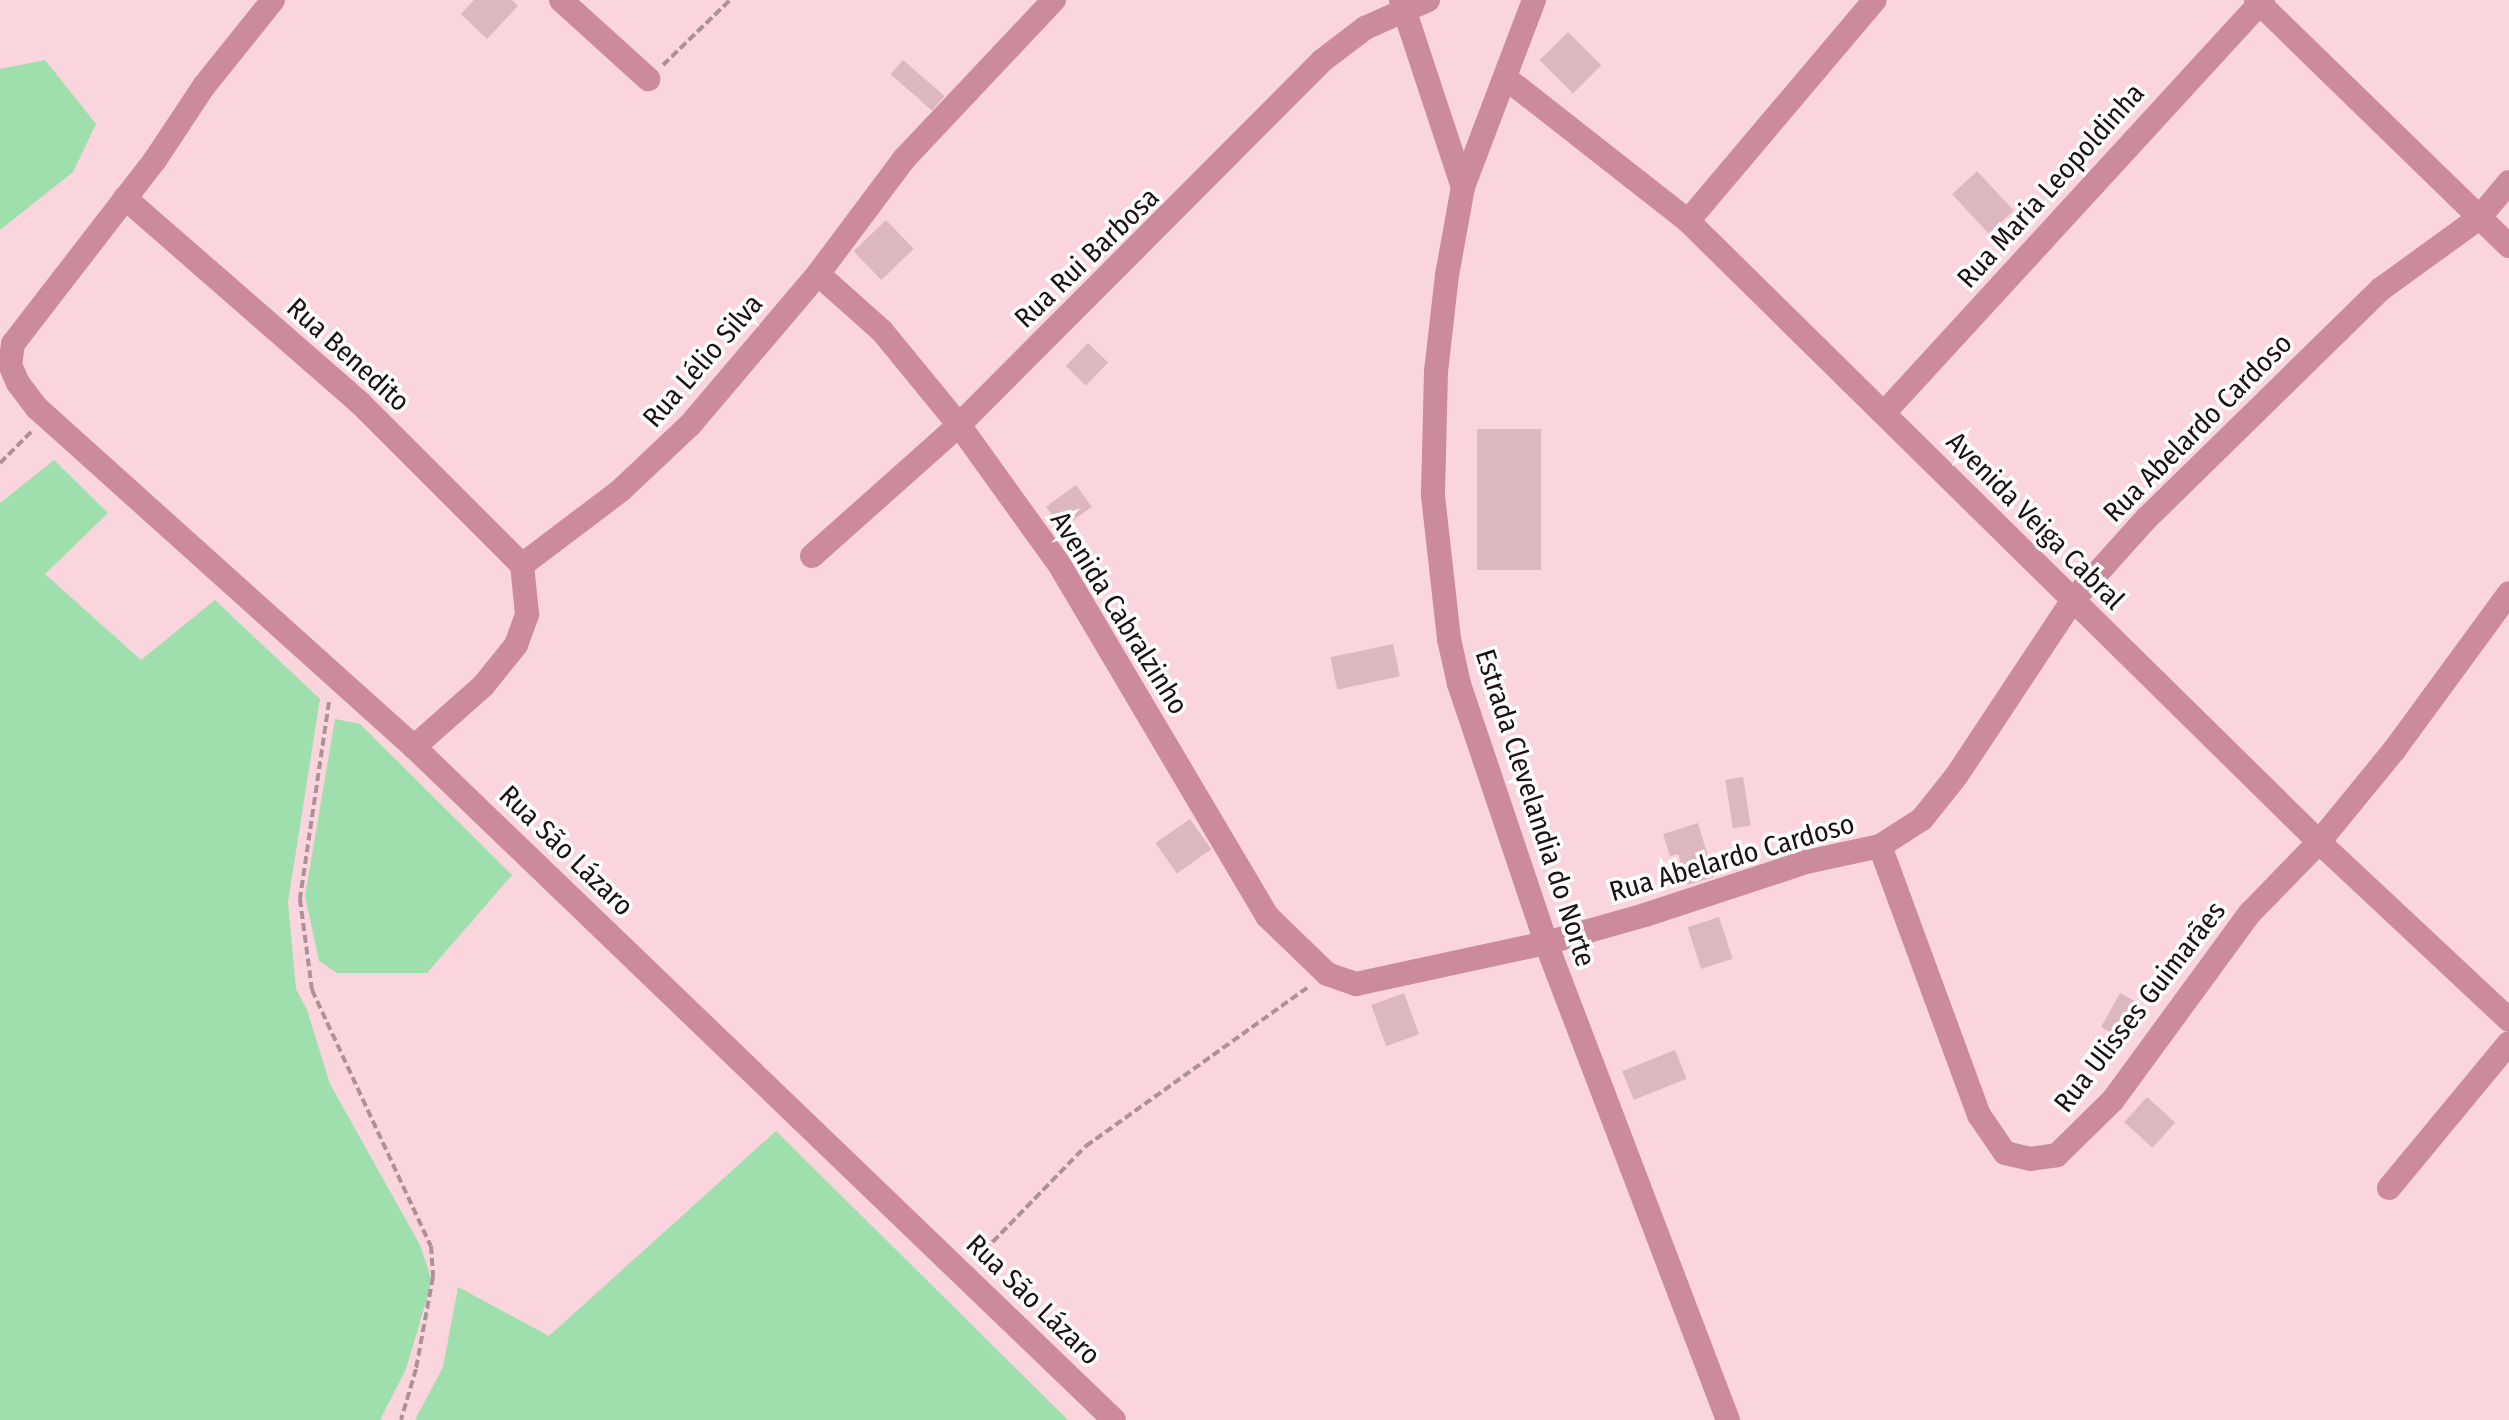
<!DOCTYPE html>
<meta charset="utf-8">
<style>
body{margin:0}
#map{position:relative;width:2509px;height:1420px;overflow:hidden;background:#fad5dd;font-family:"Fira Sans Condensed",sans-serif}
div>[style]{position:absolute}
.green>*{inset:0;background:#9fdead}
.building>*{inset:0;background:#dcb7c0;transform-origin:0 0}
.path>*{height:4px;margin-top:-2px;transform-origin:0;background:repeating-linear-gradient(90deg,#ae9197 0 8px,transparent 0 12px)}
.minor>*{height:24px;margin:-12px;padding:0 12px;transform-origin:12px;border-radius:12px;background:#cc8b9c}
span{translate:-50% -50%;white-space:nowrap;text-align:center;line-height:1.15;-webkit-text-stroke:7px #fff;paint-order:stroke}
.street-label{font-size:28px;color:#1d1013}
</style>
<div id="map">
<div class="green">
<div style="clip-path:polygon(45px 60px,96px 124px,73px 172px,0 230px,0 69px)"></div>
<div style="clip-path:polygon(54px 460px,108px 513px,45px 574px,141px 660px,215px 600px,320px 699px,288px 902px,296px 989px,307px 1010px,330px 1084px,420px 1245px,432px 1281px,406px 1369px,380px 1420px,0 1420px,0 503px)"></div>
<div style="clip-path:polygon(335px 719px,360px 724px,512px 875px,427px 973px,337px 973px,319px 961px,305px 896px)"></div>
<div style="clip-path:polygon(776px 1131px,1068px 1420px,415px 1420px,443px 1367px,458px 1287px,549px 1336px)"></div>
</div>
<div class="building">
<div style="clip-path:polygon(474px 0,512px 0,518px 6px,487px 39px,461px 14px)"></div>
<div style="left:1568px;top:32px;width:47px;height:40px;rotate:45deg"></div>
<div style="left:903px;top:60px;width:55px;height:19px;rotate:41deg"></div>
<div style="left:1977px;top:171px;width:54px;height:34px;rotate:47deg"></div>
<div style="left:886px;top:220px;width:40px;height:45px;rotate:46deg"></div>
<div style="left:1088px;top:343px;width:28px;height:32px;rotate:44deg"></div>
<div style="left:1541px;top:429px;width:141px;height:64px;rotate:90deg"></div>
<div style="left:1076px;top:485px;width:27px;height:37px;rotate:54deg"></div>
<div style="left:1393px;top:644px;width:33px;height:64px;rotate:78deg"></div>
<div style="left:1743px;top:777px;width:49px;height:18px;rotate:81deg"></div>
<div style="left:1190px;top:819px;width:37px;height:42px;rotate:55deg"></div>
<div style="clip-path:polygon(1698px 823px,1714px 877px,1687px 885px,1678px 854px,1670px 856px,1663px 834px)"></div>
<div style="left:1719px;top:917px;width:44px;height:33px;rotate:72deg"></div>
<div style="left:1404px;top:993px;width:44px;height:35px;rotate:70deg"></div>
<div style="left:2120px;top:993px;width:31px;height:39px;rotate:29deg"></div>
<div style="left:1675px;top:1050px;width:31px;height:57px;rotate:68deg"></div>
<div style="left:2147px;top:1097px;width:38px;height:34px;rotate:42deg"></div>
</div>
<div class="path">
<div style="left:663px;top:65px;width:93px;rotate:-44.1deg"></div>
<div style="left:0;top:463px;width:44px;rotate:-45deg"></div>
<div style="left:329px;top:702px;width:199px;rotate:98.4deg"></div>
<div style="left:300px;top:899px;width:92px;rotate:82.5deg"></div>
<div style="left:312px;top:990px;width:282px;rotate:65.1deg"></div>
<div style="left:431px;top:1246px;width:31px;rotate:86deg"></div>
<div style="left:433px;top:1277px;width:94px;rotate:100.5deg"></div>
<div style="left:416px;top:1369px;width:53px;rotate:106.4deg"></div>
<div style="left:976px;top:1259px;width:158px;rotate:-45.8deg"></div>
<div style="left:1086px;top:1146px;width:273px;rotate:-35.6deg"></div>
</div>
<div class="minor">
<div style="left:273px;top:0;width:110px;rotate:128.7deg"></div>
<div style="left:204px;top:86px;width:89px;rotate:123.5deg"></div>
<div style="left:155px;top:160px;width:232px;rotate:127.7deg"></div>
<div style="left:13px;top:344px;width:21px;rotate:98deg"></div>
<div style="left:10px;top:365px;width:20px;rotate:66deg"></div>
<div style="left:18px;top:383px;width:31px;rotate:53deg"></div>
<div style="left:37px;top:408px;width:507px;rotate:41.96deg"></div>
<div style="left:414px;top:747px;width:971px;rotate:43.87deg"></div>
<div style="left:561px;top:0;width:118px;rotate:42.2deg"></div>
<div style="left:1401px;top:0;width:197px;rotate:71.7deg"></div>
<div style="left:1534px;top:0;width:200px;rotate:110.8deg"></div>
<div style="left:1463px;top:187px;width:89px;rotate:100.3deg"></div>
<div style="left:1447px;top:275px;width:97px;rotate:96.5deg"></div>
<div style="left:1436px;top:371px;width:125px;rotate:91.4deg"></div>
<div style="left:1433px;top:496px;width:144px;rotate:83.6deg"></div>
<div style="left:1449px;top:639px;width:46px;rotate:77.5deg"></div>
<div style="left:1459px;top:684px;width:273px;rotate:71.4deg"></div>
<div style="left:1546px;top:943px;width:511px;rotate:69.12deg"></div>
<div style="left:2256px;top:0;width:353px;rotate:44.2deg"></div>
<div style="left:1507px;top:79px;width:230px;rotate:38.1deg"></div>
<div style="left:1688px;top:221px;width:885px;rotate:44.54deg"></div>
<div style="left:2319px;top:842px;width:260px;rotate:43.1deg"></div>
<div style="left:125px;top:198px;width:312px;rotate:41.1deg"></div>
<div style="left:360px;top:403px;width:229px;rotate:45deg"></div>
<div style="left:1688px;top:221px;width:289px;rotate:-49.8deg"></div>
<div style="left:818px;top:274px;width:86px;rotate:41.7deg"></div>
<div style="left:882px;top:331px;width:122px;rotate:50.7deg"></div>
<div style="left:959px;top:425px;width:171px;rotate:54.3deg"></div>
<div style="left:1059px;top:564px;width:409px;rotate:59.4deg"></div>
<div style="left:1267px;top:916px;width:83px;rotate:44deg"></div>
<div style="left:1327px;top:974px;width:31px;rotate:19deg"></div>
<div style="left:1356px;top:984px;width:194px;rotate:-12.2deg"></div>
<div style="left:1546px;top:943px;width:103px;rotate:-15.8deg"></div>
<div style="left:1645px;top:915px;width:169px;rotate:-18.2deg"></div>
<div style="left:1806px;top:862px;width:76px;rotate:-12.2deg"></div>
<div style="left:1880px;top:846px;width:50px;rotate:-32.7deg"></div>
<div style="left:1922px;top:819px;width:56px;rotate:-51.5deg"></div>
<div style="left:1957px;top:775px;width:210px;rotate:-56.5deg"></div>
<div style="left:2073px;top:600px;width:109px;rotate:-48deg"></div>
<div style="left:2146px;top:519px;width:329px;rotate:-44.4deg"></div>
<div style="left:2381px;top:289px;width:121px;rotate:-35.9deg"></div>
<div style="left:2479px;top:218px;width:47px;rotate:-50.2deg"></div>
<div style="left:1884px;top:413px;width:561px;rotate:-47.46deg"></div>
<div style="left:812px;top:556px;width:197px;rotate:-41.7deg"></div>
<div style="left:959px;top:425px;width:515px;rotate:-45.08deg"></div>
<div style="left:1323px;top:60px;width:53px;rotate:-37.3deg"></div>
<div style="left:1365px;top:28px;width:69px;rotate:-24deg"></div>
<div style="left:522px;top:565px;width:124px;rotate:-37.1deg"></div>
<div style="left:621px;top:490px;width:95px;rotate:-43.3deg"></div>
<div style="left:690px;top:425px;width:198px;rotate:-49.7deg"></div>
<div style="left:818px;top:274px;width:144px;rotate:-53.2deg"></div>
<div style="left:904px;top:159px;width:219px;rotate:-46.7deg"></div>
<div style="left:414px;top:747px;width:92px;rotate:-41.5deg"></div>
<div style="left:483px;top:686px;width:53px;rotate:-51.2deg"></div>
<div style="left:516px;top:645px;width:33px;rotate:-70deg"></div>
<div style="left:527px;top:614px;width:49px;rotate:-95.8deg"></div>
<div style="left:1880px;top:846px;width:287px;rotate:69.8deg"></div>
<div style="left:1979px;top:1115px;width:46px;rotate:55.6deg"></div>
<div style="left:2005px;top:1153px;width:26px;rotate:13deg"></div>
<div style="left:2030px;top:1159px;width:27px;rotate:-8deg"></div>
<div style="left:2057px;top:1155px;width:78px;rotate:-44.5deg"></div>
<div style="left:2113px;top:1100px;width:232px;rotate:-53.8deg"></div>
<div style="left:2250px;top:913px;width:99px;rotate:-45.8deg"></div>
<div style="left:2319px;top:842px;width:120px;rotate:-50.7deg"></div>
<div style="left:2395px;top:749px;width:193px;rotate:-53.8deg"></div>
<div style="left:2389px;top:1188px;width:188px;rotate:-50.4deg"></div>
</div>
<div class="street-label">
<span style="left:2051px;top:186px;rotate:-48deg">Rua Maria Leopoldinha</span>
<span style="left:1087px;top:258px;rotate:-44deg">Rua Rui Barbosa</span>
<span style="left:348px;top:355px;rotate:42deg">Rua Benedito</span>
<span style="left:703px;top:361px;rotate:-49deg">Rua Lélio Silva</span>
<span style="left:2198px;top:428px;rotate:-45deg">Rua Abelardo Cardoso</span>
<span style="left:2035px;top:521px;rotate:45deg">Avenida Veiga Cabral</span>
<span style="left:1119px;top:613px;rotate:58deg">Avenida Cabralzinho</span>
<span style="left:1535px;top:808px;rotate:72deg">Estrada Clevelandia do Norte</span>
<span style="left:566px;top:851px;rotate:44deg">Rua São Lázaro</span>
<span style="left:1732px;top:858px;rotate:-16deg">Rua Abelardo Cardoso</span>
<span style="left:2140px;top:1007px;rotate:-52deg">Rua Ulisses Guimarães</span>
<span style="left:1033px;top:1300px;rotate:44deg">Rua São Lázaro</span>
</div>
</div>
